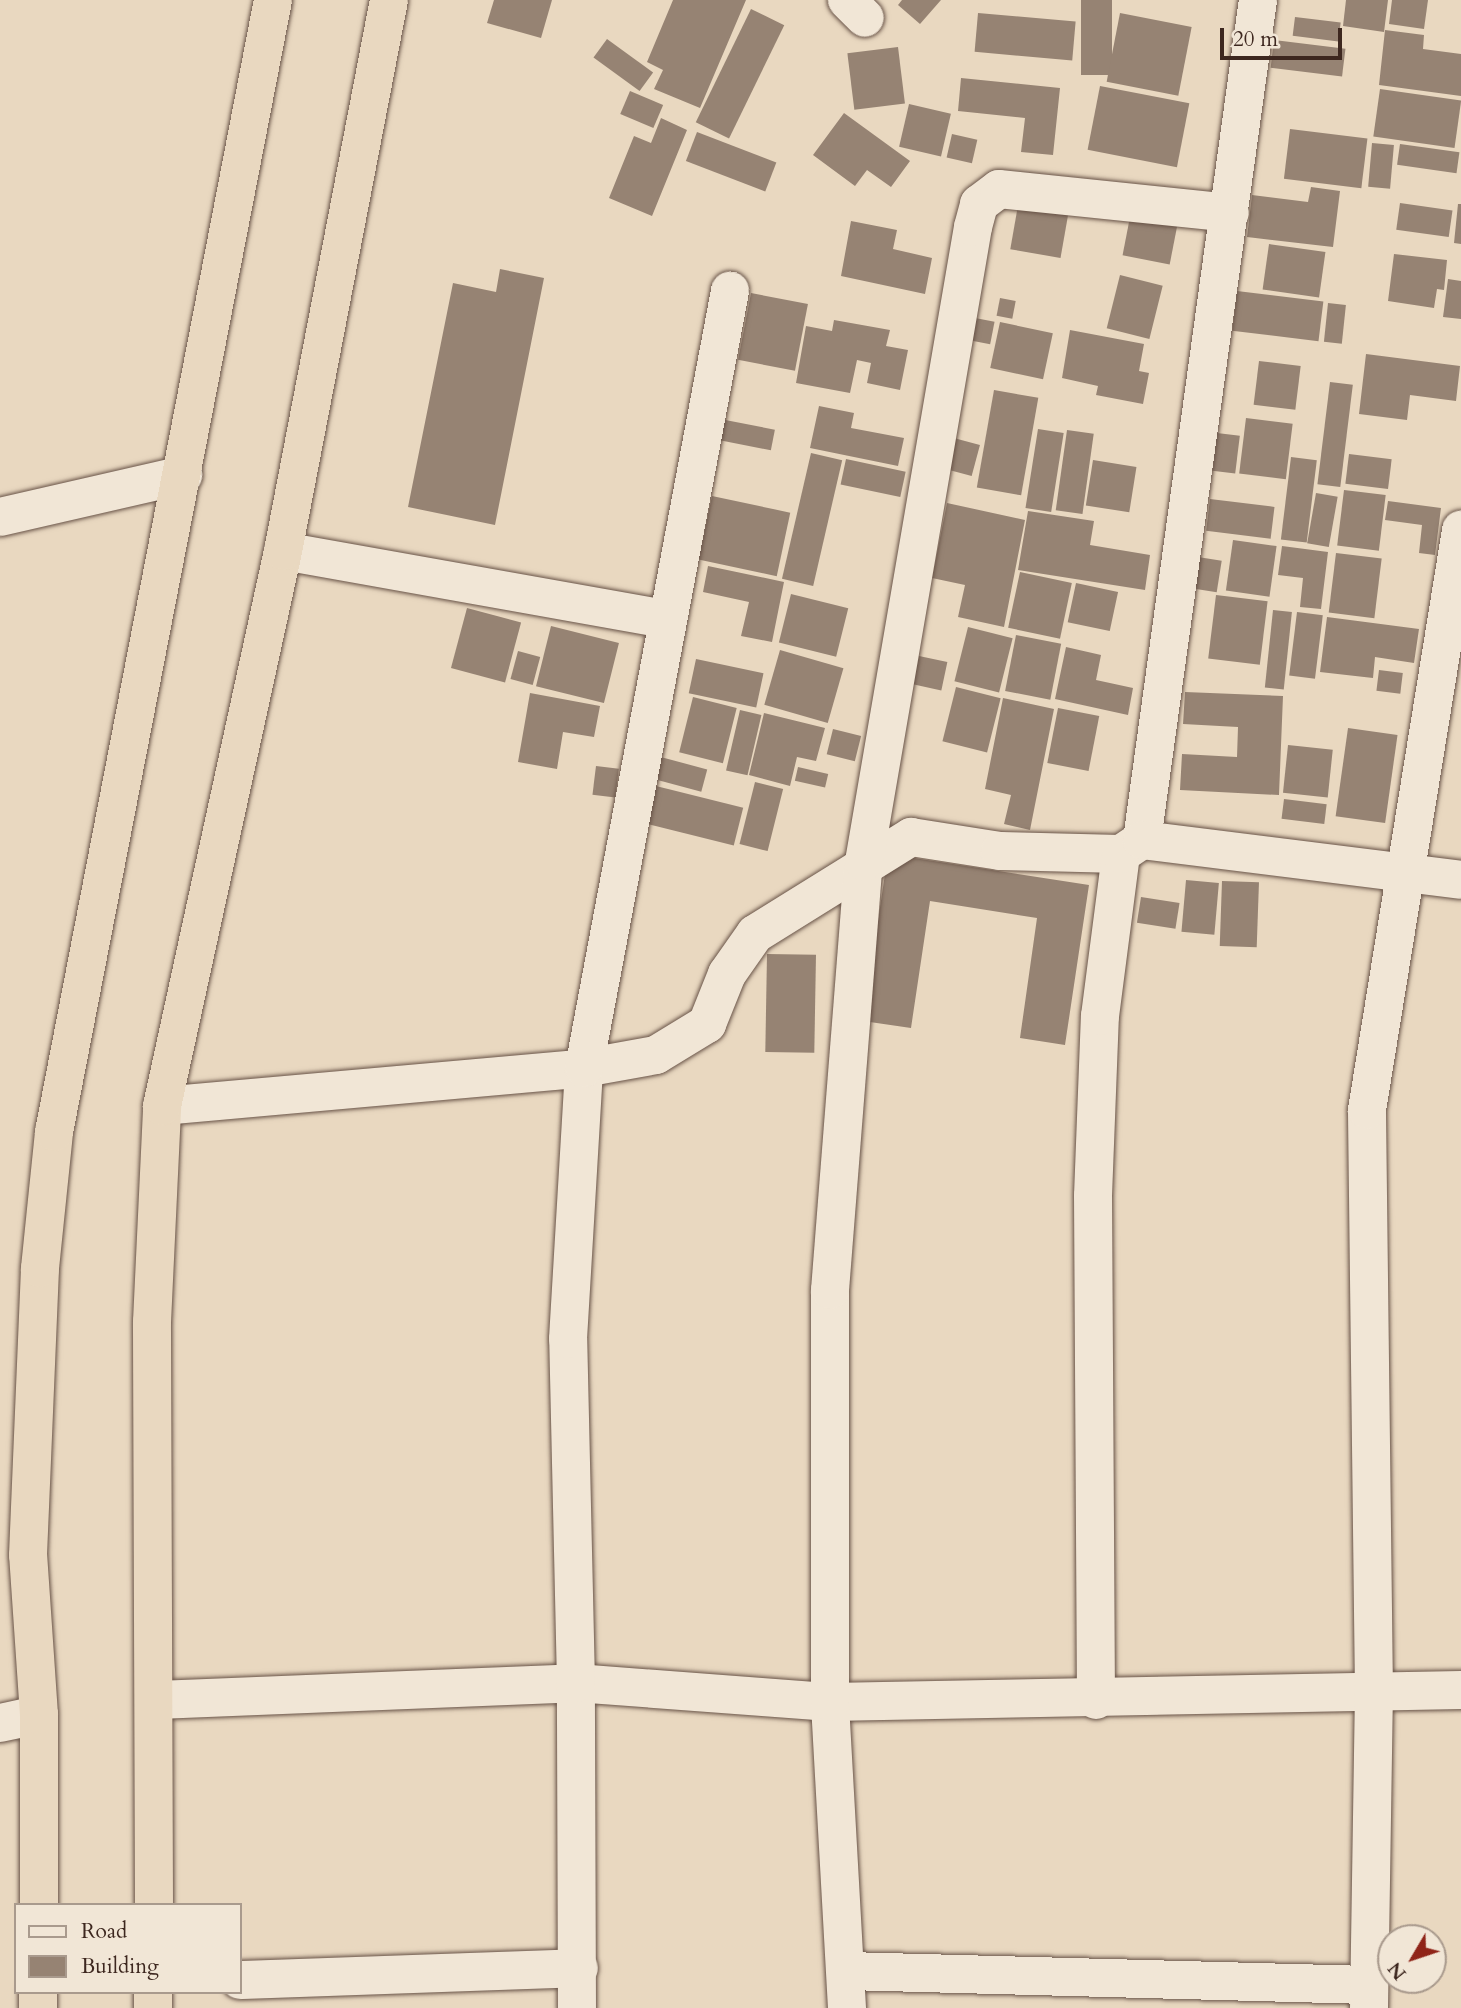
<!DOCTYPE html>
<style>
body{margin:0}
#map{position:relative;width:1461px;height:2008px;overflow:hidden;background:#e9d8c0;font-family:Cardo,serif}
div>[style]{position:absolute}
.building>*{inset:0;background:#968373;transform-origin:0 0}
.roads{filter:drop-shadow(0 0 2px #685347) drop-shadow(0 0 2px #685347)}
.street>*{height:38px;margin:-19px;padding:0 19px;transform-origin:19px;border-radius:19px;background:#f1e6d6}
.highway>*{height:38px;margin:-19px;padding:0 19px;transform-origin:19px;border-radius:19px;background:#e9d8c0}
span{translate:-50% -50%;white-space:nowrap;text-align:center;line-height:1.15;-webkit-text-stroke:7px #f1e6d6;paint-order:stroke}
.legend{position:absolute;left:14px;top:1903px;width:228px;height:91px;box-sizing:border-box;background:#f1e6d6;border:2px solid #a99a8d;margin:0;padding:9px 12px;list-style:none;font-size:21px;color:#3d271f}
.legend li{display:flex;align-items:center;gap:14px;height:35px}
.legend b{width:35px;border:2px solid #a99a8d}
.north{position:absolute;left:1377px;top:1924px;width:70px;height:70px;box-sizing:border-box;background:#f1e6d6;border:2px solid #a99a8d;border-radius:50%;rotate:231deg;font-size:19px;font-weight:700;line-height:28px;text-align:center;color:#3d271f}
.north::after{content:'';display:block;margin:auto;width:24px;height:32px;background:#8f2418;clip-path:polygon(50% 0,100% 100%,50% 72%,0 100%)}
.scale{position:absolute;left:1220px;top:28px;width:122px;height:32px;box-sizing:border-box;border:4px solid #3d271f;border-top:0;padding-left:9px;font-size:21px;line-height:24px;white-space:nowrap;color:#3d271f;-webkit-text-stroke:5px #f1e6d6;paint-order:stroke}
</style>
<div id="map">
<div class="building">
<div style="clip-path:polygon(494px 0,552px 0,541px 38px,487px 23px)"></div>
<div style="clip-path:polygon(673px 0,746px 0,700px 108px,654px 89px,663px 70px,647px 62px)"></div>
<div style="clip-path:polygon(902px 0,941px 0,920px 24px,898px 5px)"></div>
<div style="left:1081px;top:0;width:31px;height:75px"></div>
<div style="clip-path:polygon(1346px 0,1388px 0,1384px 32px,1343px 26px)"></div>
<div style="clip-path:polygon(1392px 0,1428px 0,1424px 29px,1389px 24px)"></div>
<div style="left:751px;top:9px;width:37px;height:126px;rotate:26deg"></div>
<div style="left:978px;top:13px;width:98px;height:39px;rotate:5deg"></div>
<div style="left:1120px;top:13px;width:73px;height:70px;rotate:11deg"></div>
<div style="left:1295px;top:17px;width:46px;height:19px;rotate:7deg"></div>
<div style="clip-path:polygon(1385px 30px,1424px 35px,1423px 49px,1461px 54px,1461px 96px,1379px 85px)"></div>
<div style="left:607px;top:39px;width:57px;height:23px;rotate:36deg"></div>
<div style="left:1274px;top:40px;width:72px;height:28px;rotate:7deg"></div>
<div style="left:898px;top:47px;width:57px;height:51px;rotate:83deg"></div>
<div style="clip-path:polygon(961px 78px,1060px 88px,1053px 155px,1021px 152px,1025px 118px,958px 111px)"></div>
<div style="left:1100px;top:86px;width:91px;height:65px;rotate:11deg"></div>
<div style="left:1380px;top:89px;width:82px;height:48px;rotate:8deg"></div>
<div style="left:630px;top:91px;width:36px;height:25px;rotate:23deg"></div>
<div style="left:909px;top:104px;width:43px;height:44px;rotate:13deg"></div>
<div style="clip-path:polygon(844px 113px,910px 161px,891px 187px,867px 170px,855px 186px,813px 155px)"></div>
<div style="clip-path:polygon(661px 118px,687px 130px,652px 216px,609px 198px,634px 136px,651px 143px)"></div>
<div style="left:1290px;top:129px;width:78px;height:50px;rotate:7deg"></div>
<div style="left:697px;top:132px;width:85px;height:31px;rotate:21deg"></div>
<div style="left:952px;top:134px;width:26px;height:24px;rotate:13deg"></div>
<div style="left:1372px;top:143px;width:22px;height:44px;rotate:5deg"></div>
<div style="left:1400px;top:144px;width:60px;height:21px;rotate:8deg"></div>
<div style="clip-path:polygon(1311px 187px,1340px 191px,1333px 247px,1247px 237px,1252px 195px,1308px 202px)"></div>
<div style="left:1020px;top:194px;width:51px;height:56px;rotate:10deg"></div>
<div style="left:1400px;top:203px;width:53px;height:27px;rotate:8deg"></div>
<div style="clip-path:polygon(1458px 204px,1461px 204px,1461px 244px,1454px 243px)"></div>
<div style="left:1130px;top:217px;width:48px;height:39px;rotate:11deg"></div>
<div style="clip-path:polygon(851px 221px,897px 230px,893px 249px,932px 258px,925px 294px,841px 276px)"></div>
<div style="left:1269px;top:244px;width:57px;height:46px;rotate:8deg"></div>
<div style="clip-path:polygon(1394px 254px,1447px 260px,1444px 290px,1437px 289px,1434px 308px,1388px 301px)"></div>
<div style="clip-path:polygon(500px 269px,544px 278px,495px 525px,408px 507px,453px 283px,496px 292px)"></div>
<div style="left:1120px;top:275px;width:44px;height:55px;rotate:14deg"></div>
<div style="clip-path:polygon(1448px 279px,1461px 281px,1461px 319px,1443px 317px)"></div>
<div style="left:1237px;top:291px;width:87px;height:40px;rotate:7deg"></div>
<div style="left:751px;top:293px;width:58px;height:68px;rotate:11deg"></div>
<div style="left:1000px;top:298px;width:16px;height:18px;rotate:11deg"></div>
<div style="left:1328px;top:303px;width:18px;height:39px;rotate:6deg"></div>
<div style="left:970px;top:317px;width:25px;height:23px;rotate:11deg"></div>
<div style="clip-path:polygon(834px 320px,890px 330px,886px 346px,908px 350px,900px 390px,867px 383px,871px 363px,857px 360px,850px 393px,796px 383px,806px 326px,832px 331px)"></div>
<div style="left:1000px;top:322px;width:54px;height:47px;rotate:12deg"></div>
<div style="clip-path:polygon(1070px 330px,1144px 344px,1139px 371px,1149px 373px,1143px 404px,1096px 395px,1098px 386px,1062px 378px)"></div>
<div style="clip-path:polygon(1366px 354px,1460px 366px,1456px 401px,1410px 395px,1407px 420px,1359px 414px)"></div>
<div style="left:1259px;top:361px;width:42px;height:44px;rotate:7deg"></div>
<div style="left:1330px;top:382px;width:23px;height:103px;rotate:7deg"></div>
<div style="left:994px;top:390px;width:45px;height:99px;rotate:10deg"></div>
<div style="clip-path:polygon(819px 406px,854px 413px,851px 428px,904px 438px,898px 466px,810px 448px)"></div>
<div style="left:715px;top:418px;width:61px;height:21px;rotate:11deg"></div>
<div style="left:1246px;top:418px;width:47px;height:56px;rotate:7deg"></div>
<div style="left:1038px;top:429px;width:26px;height:80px;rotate:9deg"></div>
<div style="left:1067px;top:430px;width:27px;height:81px;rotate:8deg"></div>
<div style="left:1217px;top:433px;width:23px;height:38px;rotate:7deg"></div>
<div style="left:950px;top:437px;width:31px;height:32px;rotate:15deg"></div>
<div style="left:811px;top:453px;width:32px;height:129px;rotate:13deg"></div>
<div style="left:1349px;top:454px;width:43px;height:30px;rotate:7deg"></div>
<div style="left:1291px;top:457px;width:26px;height:83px;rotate:7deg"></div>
<div style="left:846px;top:459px;width:61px;height:26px;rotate:12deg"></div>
<div style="left:1093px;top:460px;width:44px;height:46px;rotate:9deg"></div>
<div style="left:1344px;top:490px;width:42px;height:56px;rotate:7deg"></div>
<div style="left:1316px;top:493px;width:22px;height:51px;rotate:10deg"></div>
<div style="left:712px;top:496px;width:80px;height:65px;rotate:12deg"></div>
<div style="left:1210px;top:499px;width:65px;height:32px;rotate:7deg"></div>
<div style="clip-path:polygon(1388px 501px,1441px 508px,1435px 555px,1419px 553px,1422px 525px,1385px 520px)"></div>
<div style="clip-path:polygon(947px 503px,1025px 520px,1004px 627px,958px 617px,965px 585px,932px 578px)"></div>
<div style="clip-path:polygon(1028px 511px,1094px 521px,1090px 545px,1150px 555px,1145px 590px,1018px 570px)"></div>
<div style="left:1233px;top:540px;width:44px;height:51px;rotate:8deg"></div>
<div style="clip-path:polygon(1282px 546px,1328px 552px,1321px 609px,1300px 607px,1303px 578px,1278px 575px)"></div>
<div style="left:1336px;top:553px;width:46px;height:60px;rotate:7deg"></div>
<div style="left:1198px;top:557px;width:24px;height:32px;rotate:9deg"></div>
<div style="clip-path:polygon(708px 566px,784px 582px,772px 642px,741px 636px,749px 602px,703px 592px)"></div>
<div style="left:1020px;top:572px;width:53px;height:57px;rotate:12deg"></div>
<div style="left:1076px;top:583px;width:43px;height:40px;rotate:12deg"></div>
<div style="left:791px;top:594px;width:59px;height:50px;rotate:14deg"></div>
<div style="left:1216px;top:595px;width:52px;height:64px;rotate:7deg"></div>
<div style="left:467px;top:608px;width:56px;height:62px;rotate:15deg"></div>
<div style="left:1273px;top:610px;width:19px;height:78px;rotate:6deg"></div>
<div style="left:1297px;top:612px;width:26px;height:64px;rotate:7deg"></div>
<div style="clip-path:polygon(1327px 617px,1419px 629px,1414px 663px,1375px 657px,1373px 678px,1320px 672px)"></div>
<div style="left:551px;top:626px;width:70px;height:62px;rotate:14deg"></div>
<div style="left:968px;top:627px;width:46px;height:56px;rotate:14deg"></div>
<div style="left:1016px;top:635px;width:46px;height:57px;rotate:11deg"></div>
<div style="clip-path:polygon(1066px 647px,1101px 655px,1096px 680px,1133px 688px,1128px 715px,1055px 699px)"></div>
<div style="left:780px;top:650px;width:66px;height:57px;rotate:16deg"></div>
<div style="left:518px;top:651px;width:23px;height:29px;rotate:15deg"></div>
<div style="left:919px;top:656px;width:29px;height:29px;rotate:12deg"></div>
<div style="left:696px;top:659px;width:69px;height:35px;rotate:12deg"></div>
<div style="left:1379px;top:670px;width:24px;height:21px;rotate:7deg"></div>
<div style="left:956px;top:687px;width:46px;height:56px;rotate:14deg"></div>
<div style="clip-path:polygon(1185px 692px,1283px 696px,1279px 795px,1180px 790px,1182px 754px,1237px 757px,1238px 727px,1183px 724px)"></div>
<div style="clip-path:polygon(530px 693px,600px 706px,594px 737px,563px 732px,557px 769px,518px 762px)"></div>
<div style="left:693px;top:697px;width:45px;height:57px;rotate:14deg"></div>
<div style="clip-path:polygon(1003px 698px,1054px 709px,1030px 830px,1004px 824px,1011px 795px,985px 789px)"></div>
<div style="left:1058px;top:708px;width:42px;height:56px;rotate:11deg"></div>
<div style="left:740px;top:710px;width:22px;height:62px;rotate:13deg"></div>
<div style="clip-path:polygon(764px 713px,825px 728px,816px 761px,797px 757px,790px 786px,749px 775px)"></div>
<div style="left:1348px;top:728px;width:50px;height:89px;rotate:8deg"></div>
<div style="left:833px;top:729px;width:29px;height:26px;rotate:14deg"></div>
<div style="left:1288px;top:745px;width:45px;height:48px;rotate:6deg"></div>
<div style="left:657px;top:756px;width:52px;height:23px;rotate:15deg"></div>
<div style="left:596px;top:766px;width:23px;height:29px;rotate:7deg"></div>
<div style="left:798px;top:767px;width:31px;height:14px;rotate:13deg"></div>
<div style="left:755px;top:782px;width:29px;height:64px;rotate:14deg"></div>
<div style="left:652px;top:785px;width:94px;height:39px;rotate:14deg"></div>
<div style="left:1284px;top:799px;width:43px;height:20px;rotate:7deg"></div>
<div style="clip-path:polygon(888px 854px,1089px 885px,1065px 1045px,1020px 1038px,1037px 918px,930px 901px,911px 1028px,863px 1021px)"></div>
<div style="left:1186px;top:880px;width:33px;height:52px;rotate:5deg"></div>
<div style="left:1222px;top:881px;width:37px;height:65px;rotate:2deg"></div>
<div style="left:1141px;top:897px;width:39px;height:26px;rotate:9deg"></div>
<div style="left:767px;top:954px;width:49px;height:98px;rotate:1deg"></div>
</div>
<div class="roads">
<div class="street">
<div style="left:847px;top:0;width:25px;rotate:45deg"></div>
<div style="left:0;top:517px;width:188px;rotate:-12.9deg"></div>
<div style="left:283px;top:551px;width:389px;rotate:10.1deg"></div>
<div style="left:1142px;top:840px;width:848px;rotate:-82.14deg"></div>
<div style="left:162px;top:1106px;width:424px;rotate:-5.1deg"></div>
<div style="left:584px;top:1068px;width:73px;rotate:-10.2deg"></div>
<div style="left:656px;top:1055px;width:60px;rotate:-31.3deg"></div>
<div style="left:707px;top:1024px;width:54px;rotate:-68.2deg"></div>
<div style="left:727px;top:974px;width:49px;rotate:-55deg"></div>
<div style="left:755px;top:934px;width:184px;rotate:-31.9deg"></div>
<div style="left:911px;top:837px;width:90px;rotate:8.9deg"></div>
<div style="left:1000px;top:851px;width:121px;rotate:1.4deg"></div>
<div style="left:157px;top:1700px;width:419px;rotate:-2.3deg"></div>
<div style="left:576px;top:1683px;width:255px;rotate:4.3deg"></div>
<div style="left:830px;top:1702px;width:631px;rotate:-1.09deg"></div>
<div style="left:1096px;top:1700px;width:504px;rotate:-90.34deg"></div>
<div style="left:1093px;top:1196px;width:180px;rotate:-87.8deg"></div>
<div style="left:1100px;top:1016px;width:163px;rotate:-82.6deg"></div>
<div style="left:1121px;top:854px;width:25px;rotate:-34deg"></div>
<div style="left:1142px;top:840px;width:321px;rotate:7.1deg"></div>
<div style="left:0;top:1723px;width:40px;rotate:-12deg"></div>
<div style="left:847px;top:1971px;width:521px;rotate:1.54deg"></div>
<div style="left:240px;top:1980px;width:339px;rotate:-2deg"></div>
<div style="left:577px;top:2008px;width:325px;rotate:-90.2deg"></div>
<div style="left:576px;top:1683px;width:344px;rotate:-91.3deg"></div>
<div style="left:568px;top:1339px;width:271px;rotate:-86.6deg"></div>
<div style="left:584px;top:1068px;width:791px;rotate:-79.36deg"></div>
<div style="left:847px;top:2008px;width:306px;rotate:-93.2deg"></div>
<div style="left:830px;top:1702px;width:412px;rotate:-90deg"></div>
<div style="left:830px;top:1290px;width:429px;rotate:-85.5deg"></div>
<div style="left:864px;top:862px;width:644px;rotate:-80.26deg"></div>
<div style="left:973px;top:227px;width:24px;rotate:-75deg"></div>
<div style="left:979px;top:204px;width:25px;rotate:-37deg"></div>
<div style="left:999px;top:189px;width:232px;rotate:5.9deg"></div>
<div style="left:1369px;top:2008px;width:314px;rotate:-89.1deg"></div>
<div style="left:1374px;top:1694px;width:584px;rotate:-90.69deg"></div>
<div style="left:1367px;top:1110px;width:588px;rotate:-80.79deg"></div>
</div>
<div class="highway">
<div style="left:39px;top:1905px;width:190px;rotate:-90deg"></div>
<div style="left:39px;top:1715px;width:160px;rotate:-93.9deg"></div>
<div style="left:28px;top:1555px;width:287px;rotate:-87.6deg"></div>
<div style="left:40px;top:1268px;width:137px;rotate:-84.1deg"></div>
<div style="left:54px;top:1132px;width:1153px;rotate:-79.05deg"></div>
<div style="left:154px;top:1905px;width:583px;rotate:-90.2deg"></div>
<div style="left:152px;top:1322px;width:216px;rotate:-87.3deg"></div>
<div style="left:162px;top:1106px;width:568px;rotate:-77.7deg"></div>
<div style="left:283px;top:551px;width:561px;rotate:-79.11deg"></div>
<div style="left:38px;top:2008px;width:16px;rotate:-90deg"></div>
<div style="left:153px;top:2008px;width:16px;rotate:-90deg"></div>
</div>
</div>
<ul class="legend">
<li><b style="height:9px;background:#f1e6d6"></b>Road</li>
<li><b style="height:19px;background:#968373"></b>Building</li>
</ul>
<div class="north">N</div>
<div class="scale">20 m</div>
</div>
